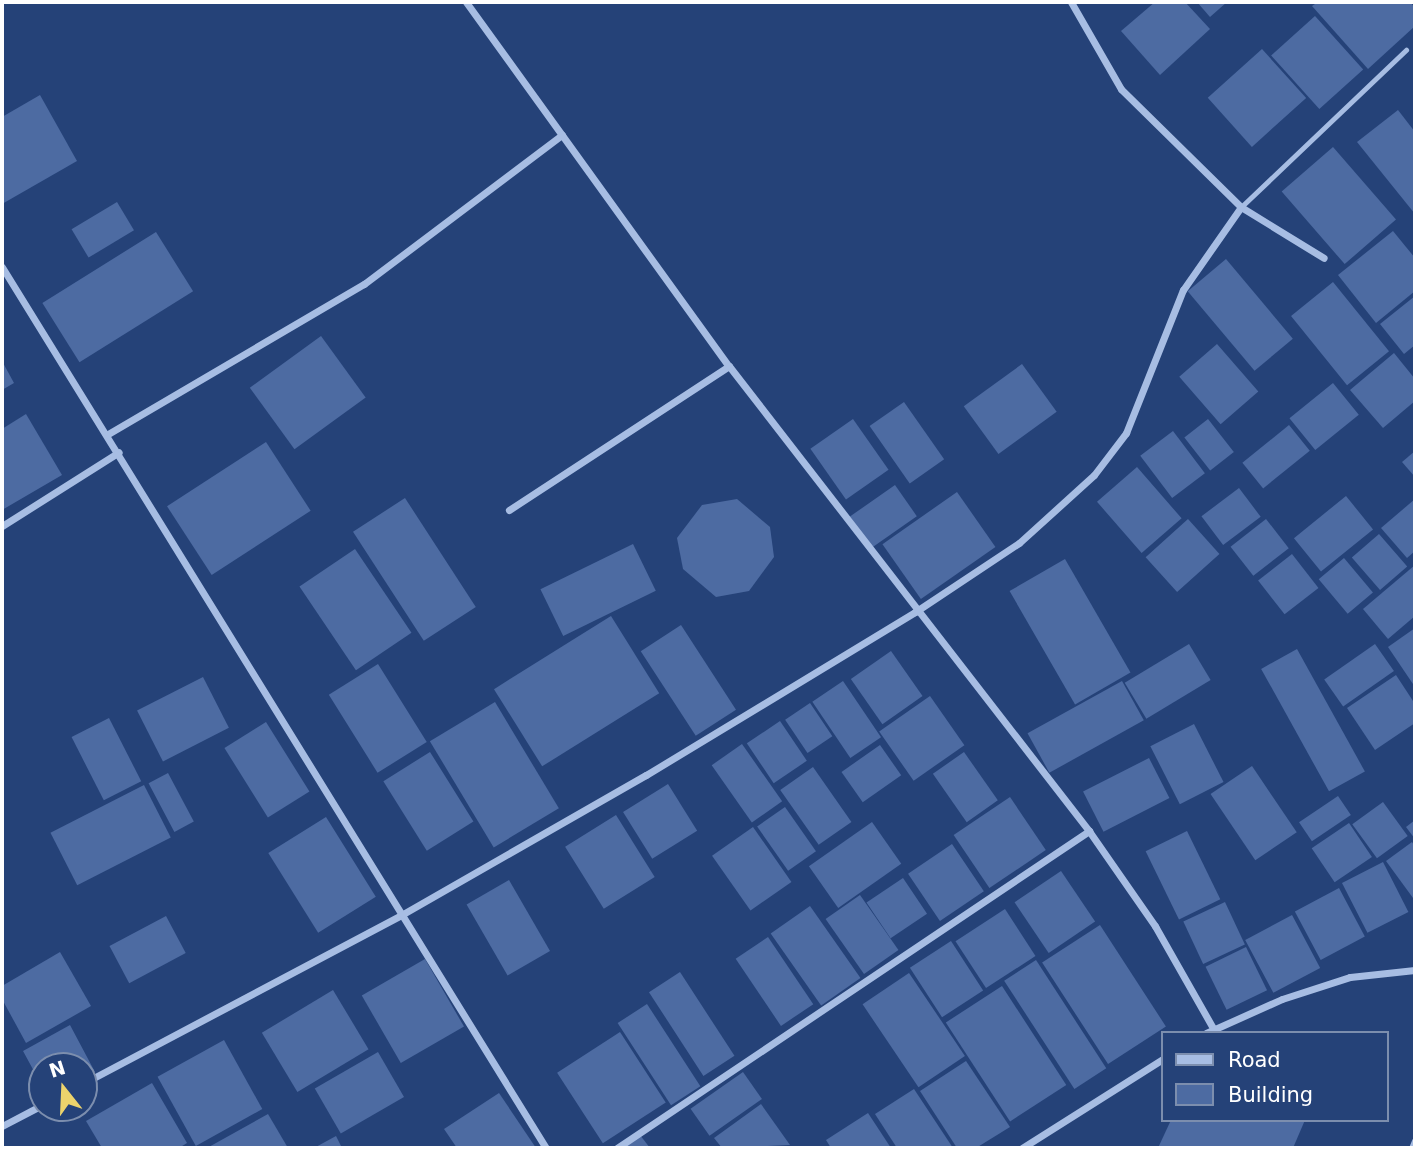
<!DOCTYPE html>
<style>
body{margin:0}
#map{position:relative;width:1417px;height:1150px;overflow:hidden;background:#254278;font-family:"DejaVu Sans",sans-serif}
div>[style]{position:absolute}
.building>*{inset:0;background:#4d6ba2;transform-origin:0 0}
.lane>*{height:5px;margin:-2.5px;padding:0 2.5px;transform-origin:2.5px;border-radius:2.5px;background:#a7bde3}
.street>*{height:7px;margin:-3.5px;padding:0 3.5px;transform-origin:3.5px;border-radius:3.5px;background:#a7bde3}
span{translate:-50% -50%;white-space:nowrap;text-align:center;line-height:1.15;-webkit-text-stroke:5px #254278;paint-order:stroke}
.frame{position:absolute;inset:0;border:4px solid #fff;pointer-events:none}
.legend{position:absolute;left:1161px;top:1031px;width:228px;height:91px;box-sizing:border-box;background:#254278;border:2px solid #7c8eae;margin:0;padding:9px 12px;list-style:none;font-size:21px;color:#fff}
.legend li{display:flex;align-items:center;gap:14px;height:35px}
.legend b{width:35px;border:2px solid #7c8eae}
.north{position:absolute;left:28px;top:1052px;width:70px;height:70px;box-sizing:border-box;background:#254278;border:2px solid #7c8eae;border-radius:50%;rotate:342deg;font-size:19px;font-weight:700;line-height:28px;text-align:center;color:#fff}
.north::after{content:'';display:block;margin:auto;width:24px;height:32px;background:#ecd36c;clip-path:polygon(50% 0,100% 100%,50% 72%,0 100%)}
</style>
<div id="map">
<div class="building">
<div style="clip-path:polygon(1155px 2px,1185px 2px,1210px 29px,1160px 75px,1121px 31px)"></div>
<div style="clip-path:polygon(1197px 2px,1227px 2px,1210px 17px)"></div>
<div style="clip-path:polygon(1318px 2px,1410px 2px,1415px 8px,1415px 26px,1368px 69px,1312px 6px)"></div>
<div style="left:1315px;top:16px;width:72px;height:59px;rotate:48deg"></div>
<div style="left:1262px;top:49px;width:66px;height:73px;rotate:48deg"></div>
<div style="clip-path:polygon(40px 95px,77px 161px,2px 204px,2px 117px)"></div>
<div style="clip-path:polygon(1398px 110px,1415px 132px,1415px 214px,1357px 142px)"></div>
<div style="left:1333px;top:147px;width:96px;height:68px;rotate:49deg"></div>
<div style="left:117px;top:202px;width:33px;height:53px;rotate:59deg"></div>
<div style="clip-path:polygon(1393px 231px,1415px 258px,1415px 291px,1376px 323px,1338px 275px)"></div>
<div style="left:156px;top:232px;width:70px;height:134px;rotate:58deg"></div>
<div style="left:1226px;top:259px;width:104px;height:50px;rotate:50deg"></div>
<div style="left:1333px;top:282px;width:89px;height:54px;rotate:51deg"></div>
<div style="clip-path:polygon(1415px 296px,1415px 345px,1404px 354px,1380px 324px)"></div>
<div style="left:321px;top:336px;width:76px;height:88px;rotate:54deg"></div>
<div style="left:1217px;top:344px;width:63px;height:50px;rotate:49deg"></div>
<div style="clip-path:polygon(1394px 353px,1415px 379px,1415px 401px,1383px 428px,1350px 390px)"></div>
<div style="clip-path:polygon(2px 361px,14px 383px,2px 390px)"></div>
<div style="left:1022px;top:364px;width:59px;height:72px;rotate:54deg"></div>
<div style="left:1333px;top:383px;width:41px;height:56px;rotate:51deg"></div>
<div style="left:904px;top:402px;width:70px;height:42px;rotate:55deg"></div>
<div style="clip-path:polygon(26px 414px,62px 475px,2px 510px,2px 429px)"></div>
<div style="left:853px;top:419px;width:62px;height:52px;rotate:55deg"></div>
<div style="left:1208px;top:419px;width:42px;height:30px;rotate:52deg"></div>
<div style="left:1289px;top:425px;width:33px;height:60px;rotate:51deg"></div>
<div style="left:1173px;top:431px;width:53px;height:41px;rotate:53deg"></div>
<div style="left:266px;top:442px;width:82px;height:118px;rotate:57deg"></div>
<div style="clip-path:polygon(1415px 451px,1415px 477px,1402px 462px)"></div>
<div style="left:1137px;top:467px;width:68px;height:53px;rotate:49deg"></div>
<div style="left:895px;top:485px;width:38px;height:55px;rotate:55deg"></div>
<div style="left:1239px;top:488px;width:36px;height:47px;rotate:53deg"></div>
<div style="left:957px;top:492px;width:67px;height:91px;rotate:55deg"></div>
<div style="left:1346px;top:496px;width:43px;height:67px;rotate:51deg"></div>
<div style="left:405px;top:498px;width:130px;height:62px;rotate:57deg"></div>
<div style="clip-path:polygon(737px 499px,770px 527px,774px 557px,749px 591px,716px 597px,683px 569px,677px 538px,702px 505px)"></div>
<div style="clip-path:polygon(1415px 499px,1415px 551px,1407px 558px,1381px 528px)"></div>
<div style="left:1188px;top:519px;width:47px;height:57px;rotate:48deg"></div>
<div style="left:1266px;top:519px;width:37px;height:45px;rotate:52deg"></div>
<div style="left:1379px;top:534px;width:43px;height:36px;rotate:49deg"></div>
<div style="left:633px;top:544px;width:52px;height:103px;rotate:64deg"></div>
<div style="left:355px;top:549px;width:101px;height:67px;rotate:56deg"></div>
<div style="left:1292px;top:554px;width:43px;height:43px;rotate:52deg"></div>
<div style="left:1344px;top:558px;width:45px;height:33px;rotate:50deg"></div>
<div style="left:1065px;top:559px;width:131px;height:64px;rotate:60deg"></div>
<div style="clip-path:polygon(1415px 565px,1415px 616px,1388px 639px,1363px 609px)"></div>
<div style="left:611px;top:616px;width:91px;height:138px;rotate:58deg"></div>
<div style="left:681px;top:625px;width:101px;height:48px;rotate:57deg"></div>
<div style="clip-path:polygon(1415px 628px,1415px 687px,1388px 647px)"></div>
<div style="left:1189px;top:644px;width:42px;height:75px;rotate:59deg"></div>
<div style="left:1375px;top:644px;width:33px;height:62px;rotate:55deg"></div>
<div style="left:1297px;top:649px;width:140px;height:41px;rotate:61deg"></div>
<div style="left:891px;top:651px;width:55px;height:49px;rotate:55deg"></div>
<div style="left:378px;top:664px;width:92px;height:58px;rotate:58deg"></div>
<div style="clip-path:polygon(1396px 675px,1415px 704px,1415px 723px,1375px 750px,1347px 708px)"></div>
<div style="left:203px;top:677px;width:57px;height:74px;rotate:63deg"></div>
<div style="left:843px;top:681px;width:68px;height:37px;rotate:56deg"></div>
<div style="left:1122px;top:681px;width:45px;height:108px;rotate:61deg"></div>
<div style="left:930px;top:696px;width:60px;height:62px;rotate:55deg"></div>
<div style="left:495px;top:702px;width:124px;height:76px;rotate:59deg"></div>
<div style="left:810px;top:703px;width:40px;height:30px;rotate:56deg"></div>
<div style="left:109px;top:718px;width:71px;height:42px;rotate:63deg"></div>
<div style="left:780px;top:721px;width:48px;height:40px;rotate:56deg"></div>
<div style="left:266px;top:722px;width:82px;height:49px;rotate:58deg"></div>
<div style="left:1194px;top:724px;width:65px;height:49px;rotate:63deg"></div>
<div style="left:742px;top:744px;width:70px;height:37px;rotate:55deg"></div>
<div style="left:880px;top:745px;width:37px;height:47px;rotate:55deg"></div>
<div style="left:430px;top:752px;width:82px;height:55px;rotate:58deg"></div>
<div style="left:964px;top:752px;width:59px;height:38px;rotate:55deg"></div>
<div style="left:1149px;top:758px;width:45px;height:74px;rotate:63deg"></div>
<div style="left:1252px;top:766px;width:80px;height:50px;rotate:56deg"></div>
<div style="left:813px;top:767px;width:67px;height:40px;rotate:55deg"></div>
<div style="left:168px;top:773px;width:55px;height:22px;rotate:62deg"></div>
<div style="left:668px;top:784px;width:55px;height:53px;rotate:58deg"></div>
<div style="left:144px;top:785px;width:59px;height:105px;rotate:63deg"></div>
<div style="left:1338px;top:796px;width:23px;height:47px;rotate:56deg"></div>
<div style="left:1010px;top:797px;width:64px;height:68px;rotate:56deg"></div>
<div style="left:1383px;top:802px;width:42px;height:38px;rotate:54deg"></div>
<div style="left:785px;top:807px;width:54px;height:34px;rotate:55deg"></div>
<div style="left:616px;top:815px;width:73px;height:60px;rotate:58deg"></div>
<div style="left:326px;top:817px;width:94px;height:68px;rotate:58deg"></div>
<div style="clip-path:polygon(1415px 820px,1415px 839px,1406px 827px)"></div>
<div style="left:872px;top:822px;width:51px;height:77px;rotate:55deg"></div>
<div style="left:1349px;top:823px;width:41px;height:45px;rotate:56deg"></div>
<div style="left:753px;top:827px;width:67px;height:50px;rotate:55deg"></div>
<div style="left:1187px;top:831px;width:76px;height:46px;rotate:64deg"></div>
<div style="clip-path:polygon(1412px 842px,1415px 847px,1413px 898px,1386px 861px)"></div>
<div style="left:952px;top:844px;width:57px;height:53px;rotate:56deg"></div>
<div style="left:1383px;top:862px;width:56px;height:46px;rotate:63deg"></div>
<div style="left:1061px;top:871px;width:61px;height:56px;rotate:56deg"></div>
<div style="left:903px;top:878px;width:43px;height:44px;rotate:56deg"></div>
<div style="left:509px;top:880px;width:82px;height:49px;rotate:60deg"></div>
<div style="left:1339px;top:888px;width:55px;height:50px;rotate:62deg"></div>
<div style="left:860px;top:895px;width:67px;height:42px;rotate:55deg"></div>
<div style="left:1225px;top:902px;width:47px;height:46px;rotate:65deg"></div>
<div style="left:810px;top:906px;width:88px;height:48px;rotate:55deg"></div>
<div style="left:1005px;top:909px;width:56px;height:59px;rotate:57deg"></div>
<div style="left:1292px;top:915px;width:60px;height:53px;rotate:62deg"></div>
<div style="left:166px;top:916px;width:42px;height:64px;rotate:62deg"></div>
<div style="left:1100px;top:925px;width:121px;height:69px;rotate:57deg"></div>
<div style="left:768px;top:937px;width:81px;height:39px;rotate:56deg"></div>
<div style="left:951px;top:941px;width:59px;height:49px;rotate:57deg"></div>
<div style="left:1246px;top:947px;width:48px;height:45px;rotate:64deg"></div>
<div style="clip-path:polygon(60px 952px,91px 1006px,26px 1043px,2px 999px,2px 986px)"></div>
<div style="left:425px;top:959px;width:78px;height:73px;rotate:60deg"></div>
<div style="left:1036px;top:960px;width:129px;height:38px;rotate:57deg"></div>
<div style="left:680px;top:972px;width:100px;height:37px;rotate:57deg"></div>
<div style="left:909px;top:973px;width:100px;height:56px;rotate:56deg"></div>
<div style="left:1002px;top:986px;width:118px;height:67px;rotate:57deg"></div>
<div style="left:333px;top:990px;width:69px;height:83px;rotate:59deg"></div>
<div style="left:647px;top:1004px;width:98px;height:35px;rotate:57deg"></div>
<div style="clip-path:polygon(70px 1025px,95px 1072px,84px 1078px,84px 1066px,42px 1066px,42px 1086px,23px 1051px)"></div>
<div style="left:620px;top:1032px;width:84px;height:75px;rotate:57deg"></div>
<div style="left:224px;top:1040px;width:79px;height:76px;rotate:61deg"></div>
<div style="left:378px;top:1052px;width:52px;height:73px;rotate:60deg"></div>
<div style="clip-path:polygon(966px 1061px,1010px 1127px,976px 1148px,957px 1148px,920px 1091px)"></div>
<div style="left:743px;top:1072px;width:33px;height:64px;rotate:55deg"></div>
<div style="clip-path:polygon(152px 1083px,187px 1143px,179px 1148px,102px 1148px,86px 1121px)"></div>
<div style="clip-path:polygon(914px 1089px,953px 1148px,897px 1148px,875px 1114px)"></div>
<div style="clip-path:polygon(499px 1093px,536px 1148px,457px 1148px,444px 1129px)"></div>
<div style="clip-path:polygon(761px 1104px,790px 1145px,722px 1148px,714px 1138px)"></div>
<div style="clip-path:polygon(868px 1113px,891px 1148px,831px 1148px,826px 1140px)"></div>
<div style="clip-path:polygon(268px 1114px,288px 1148px,207px 1148px)"></div>
<div style="clip-path:polygon(1171px 1120px,1305px 1120px,1293px 1148px,1158px 1148px)"></div>
<div style="clip-path:polygon(640px 1135px,650px 1148px,622px 1148px)"></div>
<div style="clip-path:polygon(336px 1136px,342px 1148px,314px 1148px)"></div>
</div>
<div class="lane">
<div style="left:1241px;top:207px;width:228px;rotate:-43.6deg"></div>
</div>
<div class="street">
<div style="left:466px;top:2px;width:449px;rotate:54.2deg"></div>
<div style="left:729px;top:366px;width:263px;rotate:146.8deg"></div>
<div style="left:1241px;top:207px;width:97px;rotate:31.6deg"></div>
<div style="left:2px;top:267px;width:1035px;rotate:58.31deg"></div>
<div style="left:729px;top:366px;width:588px;rotate:52.25deg"></div>
<div style="left:1089px;top:831px;width:116px;rotate:55.2deg"></div>
<div style="left:1155px;top:926px;width:117px;rotate:60.4deg"></div>
<div style="left:108px;top:434px;width:297px;rotate:-30.4deg"></div>
<div style="left:364px;top:284px;width:248px;rotate:-37deg"></div>
<div style="left:2px;top:526px;width:138px;rotate:-32.3deg"></div>
<div style="left:1206px;top:1033px;width:83px;rotate:-24.1deg"></div>
<div style="left:1282px;top:999px;width:71px;rotate:-17.9deg"></div>
<div style="left:1350px;top:977px;width:65px;rotate:-6.1deg"></div>
<div style="left:84px;top:1083px;width:361px;rotate:-27.9deg"></div>
<div style="left:403px;top:914px;width:280px;rotate:-29.8deg"></div>
<div style="left:646px;top:775px;width:315px;rotate:-31.2deg"></div>
<div style="left:915px;top:612px;width:125px;rotate:-33.6deg"></div>
<div style="left:1019px;top:543px;width:101px;rotate:-42.2deg"></div>
<div style="left:1094px;top:475px;width:53px;rotate:-52.7deg"></div>
<div style="left:1126px;top:433px;width:154px;rotate:-68.3deg"></div>
<div style="left:1183px;top:290px;width:101px;rotate:-55.1deg"></div>
<div style="left:1241px;top:207px;width:168px;rotate:-135.5deg"></div>
<div style="left:1121px;top:89px;width:100px;rotate:-119.9deg"></div>
<div style="left:2px;top:1126px;width:45px;rotate:-27.7deg"></div>
<div style="left:617px;top:1148px;width:569px;rotate:-33.89deg"></div>
<div style="left:1022px;top:1148px;width:167px;rotate:-32.3deg"></div>
<div style="left:1412px;top:1148px;width:8px;rotate:-67deg"></div>
</div>
<div class="frame"></div>
<ul class="legend">
<li><b style="height:9px;background:#a7bde3"></b>Road</li>
<li><b style="height:19px;background:#4d6ba2"></b>Building</li>
</ul>
<div class="north">N</div>
</div>
